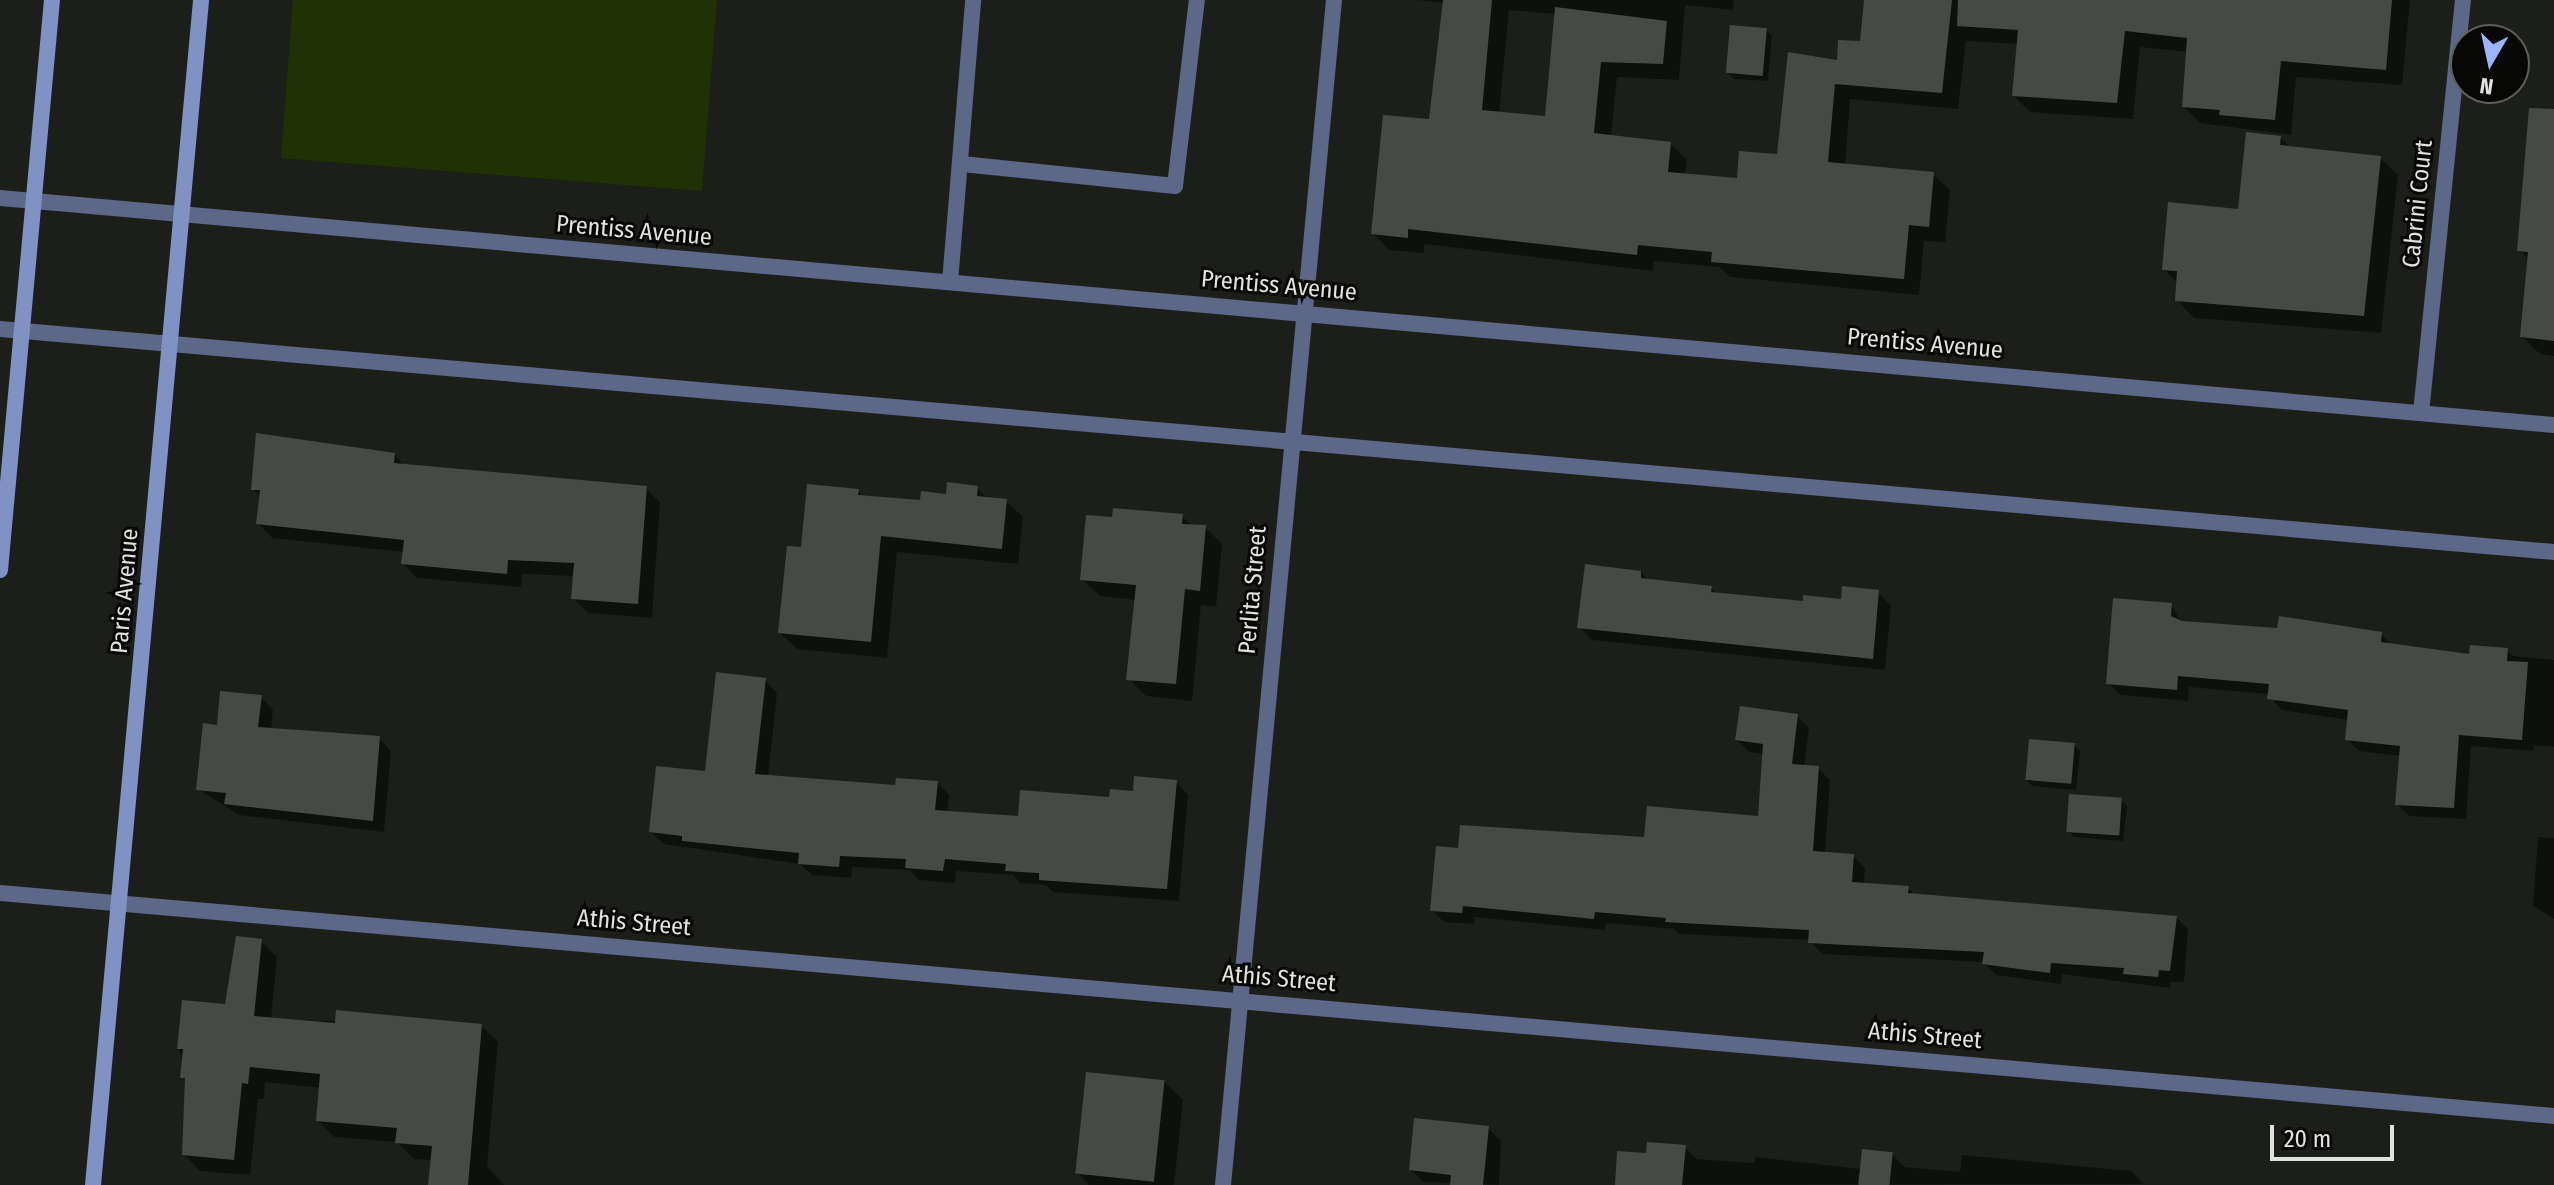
<!DOCTYPE html>
<style>
body{margin:0}
#map{position:relative;width:2554px;height:1185px;overflow:hidden;background:#1c1f19;font-family:"Fira Sans Condensed",sans-serif}
div>[style]{position:absolute}
.green>*{inset:0;background:#203103}
.shadow>*{inset:0;background:#0007}
.building>*{inset:0;background:#474a44;transform-origin:0 0}
.lane>*{height:16px;margin:-8px;padding:0 8px;transform-origin:8px;border-radius:8px;background:#5d6787}
.street>*{height:16px;margin:-8px;padding:0 8px;transform-origin:8px;border-radius:8px;background:#5d6787}
.secondary>*{height:16px;margin:-8px;padding:0 8px;transform-origin:8px;border-radius:8px;background:#8091c4}
span{translate:-50% -50%;white-space:nowrap;text-align:center;line-height:1.15;-webkit-text-stroke:6px #070806;paint-order:stroke}
.street-label{font-size:24px;color:#e0e2de}
.north{position:absolute;left:2450px;top:24px;width:80px;height:80px;box-sizing:border-box;background:#070806;border:2px solid #5e5f5c;border-radius:50%;rotate:189deg;font-size:22px;font-weight:700;line-height:32px;text-align:center;color:#e0e2de}
.north::after{content:'';display:block;margin:auto;width:28px;height:36px;background:#9cb4fd;clip-path:polygon(50% 0,100% 100%,50% 72%,0 100%)}
.scale{position:absolute;left:2270px;top:1125px;width:124px;height:36px;box-sizing:border-box;border:4px solid #e0e2de;border-top:0;padding-left:10px;font-size:24px;line-height:28px;white-space:nowrap;color:#e0e2de;-webkit-text-stroke:6px #070806;paint-order:stroke}
</style>
<div id="map">
<div class="green">
<div style="clip-path:polygon(293px 0,717px 0,702px 191px,281px 158px)"></div>
</div>
<div class="shadow">
<div style="clip-path:polygon(evenodd,1416px 0,1734px 0,1733px 10px,1685px 5px,1679px 80px,1617px 77px,1611px 137px,1670px 143px,1687px 160px,1685px 175px,1739px 180px,1779px 157px,1838px 62px,1862px 44px,1866px 0,2410px 0,2402px 85px,2296px 77px,2291px 135px,2200px 123px,2184px 107px,2188px 52px,2140px 47px,2133px 119px,2030px 112px,2014px 96px,2019px 44px,1966px 41px,1958px 109px,1850px 99px,1845px 166px,1933px 174px,1950px 190px,1945px 242px,1924px 241px,1919px 295px,1730px 277px,1719px 267px,1654px 261px,1653px 271px,1424px 244px,1424px 253px,1389px 250px,1373px 233px,1430px 121px,1445px 3px,1416px 0,1509px 10px,1556px 14px,1547px 119px,1499px 114px,1509px 10px)"></div>
<div style="clip-path:polygon(1766px 30px,1772px 36px,1768px 81px,1734px 79px,1728px 73px)"></div>
<div style="clip-path:polygon(2279px 136px,2291px 148px,2380px 158px,2398px 175px,2381px 333px,2194px 318px,2177px 300px,2178px 284px,2164px 269px,2239px 211px)"></div>
<div style="clip-path:polygon(2554px 149px,2554px 356px,2540px 354px,2522px 337px,2530px 260px,2519px 250px)"></div>
<div style="clip-path:polygon(394px 454px,405px 466px,646px 488px,660px 502px,652px 618px,588px 613px,573px 598px,575px 576px,522px 574px,521px 587px,417px 578px,403px 563px,404px 552px,272px 538px,258px 523px,261px 497px,253px 489px)"></div>
<div style="clip-path:polygon(977px 488px,989px 499px,1006px 501px,1023px 517px,1018px 564px,897px 552px,887px 658px,797px 649px,780px 633px,803px 549px,858px 491px,865px 498px,922px 502px)"></div>
<div style="clip-path:polygon(1182px 516px,1192px 526px,1205px 527px,1222px 544px,1216px 607px,1201px 605px,1192px 701px,1146px 696px,1129px 679px,1136px 600px,1100px 596px,1082px 579px)"></div>
<div style="clip-path:polygon(1641px 572px,1649px 581px,1711px 588px,1718px 595px,1804px 603px,1843px 602px,1878px 592px,1891px 605px,1885px 670px,1592px 640px,1580px 627px)"></div>
<div style="clip-path:polygon(2171px 605px,2182px 623px,2381px 634px,2393px 646px,2470px 656px,2507px 650px,2513px 656px,2554px 660px,2554px 747px,2534px 745px,2533px 751px,2471px 746px,2466px 819px,2409px 816px,2397px 804px,2401px 756px,2359px 751px,2347px 739px,2349px 720px,2281px 710px,2269px 694px,2189px 687px,2188px 701px,2121px 695px,2108px 683px)"></div>
<div style="clip-path:polygon(765px 680px,777px 693px,768px 777px,897px 787px,937px 782px,949px 795px,947px 813px,1020px 819px,1176px 782px,1188px 795px,1179px 901px,1053px 892px,1046px 885px,1020px 883px,1013px 875px,956px 871px,955px 883px,919px 880px,910px 870px,852px 867px,851px 878px,812px 875px,800px 864px,664px 844px,651px 832px,706px 773px)"></div>
<div style="clip-path:polygon(261px 697px,273px 710px,271px 730px,379px 738px,391px 751px,384px 832px,239px 815px,198px 789px,219px 727px)"></div>
<div style="clip-path:polygon(1797px 716px,1809px 728px,1804px 767px,1818px 768px,1830px 780px,1825px 854px,1853px 856px,1865px 868px,1864px 885px,1908px 888px,1916px 896px,2176px 917px,2188px 929px,2184px 982px,2170px 982px,2170px 988px,2062px 974px,2061px 984px,1996px 975px,1983px 962px,1822px 954px,1810px 940px,1679px 934px,1674px 929px,1606px 923px,1605px 930px,1474px 917px,1474px 924px,1444px 922px,1432px 910px,1460px 850px,1646px 839px,1759px 818px,1764px 754px,1749px 752px,1737px 740px)"></div>
<div style="clip-path:polygon(2074px 745px,2080px 751px,2076px 790px,2032px 786px,2027px 780px)"></div>
<div style="clip-path:polygon(2121px 800px,2127px 806px,2123px 841px,2074px 837px,2068px 831px)"></div>
<div style="clip-path:polygon(2538px 837px,2554px 838px,2554px 919px,2533px 906px)"></div>
<div style="clip-path:polygon(261px 941px,277px 957px,271px 1019px,481px 1026px,498px 1042px,487px 1166px,504px 1185px,430px 1185px,432px 1160px,414px 1159px,397px 1142px,334px 1137px,318px 1121px,321px 1088px,265px 1082px,264px 1099px,258px 1099px,250px 1175px,200px 1171px,184px 1154px,187px 1082px,179px 1048px,227px 1006px)"></div>
<div style="clip-path:polygon(1164px 1081px,1183px 1100px,1174px 1185px,1089px 1185px,1078px 1173px)"></div>
<div style="clip-path:polygon(1488px 1128px,1501px 1141px,1499px 1185px,1424px 1182px,1411px 1170px)"></div>
<div style="clip-path:polygon(1685px 1147px,1697px 1159px,1754px 1163px,1755px 1157px,1861px 1169px,1892px 1154px,1905px 1167px,1960px 1172px,1962px 1155px,2131px 1171px,2144px 1184px,1617px 1185px,1648px 1155px)"></div>
</div>
<div class="building">
<div style="clip-path:polygon(1443px 0,1492px 0,1482px 110px,1545px 116px,1555px 7px,1667px 21px,1663px 64px,1601px 62px,1594px 133px,1671px 142px,1668px 172px,1737px 178px,1739px 151px,1777px 154px,1788px 52px,1837px 60px,1838px 40px,1860px 41px,1864px 0,1952px 0,1942px 93px,1835px 84px,1828px 162px,1934px 172px,1929px 227px,1909px 225px,1904px 279px,1711px 262px,1712px 252px,1638px 245px,1637px 255px,1408px 229px,1408px 238px,1371px 234px,1383px 115px,1429px 119px)"></div>
<div style="clip-path:polygon(1958px 0,2392px 0,2386px 70px,2281px 61px,2275px 120px,2219px 115px,2220px 110px,2182px 107px,2187px 38px,2125px 31px,2117px 103px,2012px 96px,2018px 30px,1957px 26px)"></div>
<div style="left:1730px;top:25px;width:37px;height:48px;rotate:5deg"></div>
<div style="clip-path:polygon(2529px 108px,2554px 109px,2554px 341px,2520px 337px,2528px 252px,2517px 251px)"></div>
<div style="clip-path:polygon(2246px 132px,2281px 136px,2280px 145px,2381px 156px,2364px 316px,2175px 301px,2177px 271px,2162px 270px,2168px 202px,2238px 209px)"></div>
<div style="clip-path:polygon(256px 433px,395px 453px,394px 463px,647px 486px,638px 604px,571px 599px,574px 563px,508px 560px,507px 574px,401px 564px,404px 540px,256px 524px,260px 490px,251px 490px)"></div>
<div style="clip-path:polygon(947px 482px,978px 486px,977px 496px,1007px 499px,1002px 549px,881px 536px,871px 642px,778px 633px,787px 546px,801px 547px,807px 484px,859px 489px,858px 495px,920px 500px,921px 491px,946px 494px)"></div>
<div style="clip-path:polygon(1113px 508px,1183px 514px,1182px 524px,1206px 525px,1200px 591px,1185px 589px,1176px 684px,1126px 680px,1136px 585px,1080px 580px,1086px 515px,1112px 517px)"></div>
<div style="clip-path:polygon(1585px 564px,1641px 571px,1641px 578px,1712px 586px,1711px 592px,1803px 601px,1803px 595px,1841px 599px,1842px 586px,1879px 590px,1873px 659px,1577px 628px)"></div>
<div style="clip-path:polygon(2113px 598px,2172px 603px,2171px 616px,2182px 621px,2277px 628px,2279px 616px,2382px 632px,2381px 642px,2469px 654px,2470px 645px,2508px 648px,2507px 661px,2528px 662px,2522px 740px,2459px 735px,2454px 808px,2395px 805px,2400px 746px,2345px 740px,2348px 710px,2267px 699px,2269px 684px,2178px 676px,2177px 690px,2106px 684px)"></div>
<div style="clip-path:polygon(716px 672px,766px 678px,755px 774px,895px 785px,896px 778px,938px 781px,935px 810px,1018px 816px,1020px 790px,1109px 797px,1110px 789px,1133px 791px,1134px 776px,1177px 780px,1167px 889px,1039px 880px,1039px 873px,1005px 871px,1006px 864px,945px 859px,943px 871px,905px 868px,906px 859px,840px 856px,839px 867px,798px 864px,799px 853px,682px 841px,682px 836px,649px 832px,656px 766px,705px 771px)"></div>
<div style="clip-path:polygon(220px 691px,262px 695px,258px 727px,380px 736px,373px 821px,224px 804px,226px 793px,196px 790px,203px 723px,217px 725px)"></div>
<div style="clip-path:polygon(1740px 706px,1798px 714px,1792px 764px,1819px 766px,1813px 851px,1854px 854px,1852px 882px,1909px 886px,1908px 893px,2177px 916px,2170px 971px,2159px 970px,2158px 977px,2123px 974px,2124px 968px,2051px 963px,2050px 973px,1982px 964px,1984px 952px,1808px 943px,1809px 930px,1665px 922px,1666px 918px,1595px 912px,1594px 919px,1463px 906px,1462px 913px,1430px 911px,1436px 846px,1458px 848px,1460px 825px,1644px 837px,1647px 806px,1758px 816px,1763px 744px,1735px 740px)"></div>
<div style="left:2029px;top:739px;width:46px;height:41px;rotate:5deg"></div>
<div style="left:2069px;top:794px;width:53px;height:38px;rotate:4deg"></div>
<div style="clip-path:polygon(236px 936px,262px 939px,254px 1016px,335px 1023px,336px 1010px,482px 1024px,468px 1185px,428px 1185px,432px 1146px,395px 1143px,397px 1128px,316px 1121px,320px 1074px,250px 1067px,248px 1084px,242px 1083px,234px 1160px,182px 1155px,185px 1078px,180px 1078px,183px 1049px,177px 1049px,182px 1000px,225px 1004px)"></div>
<div style="left:1086px;top:1072px;width:79px;height:102px;rotate:6deg"></div>
<div style="clip-path:polygon(1414px 1118px,1489px 1126px,1483px 1185px,1450px 1185px,1451px 1175px,1409px 1170px)"></div>
<div style="clip-path:polygon(1647px 1142px,1686px 1145px,1682px 1185px,1615px 1185px,1617px 1151px,1646px 1153px)"></div>
<div style="left:1862px;top:1149px;width:31px;height:36px;rotate:6deg"></div>
</div>
<div class="lane">
<div style="left:962px;top:164px;width:214px;rotate:5.9deg"></div>
<div style="left:1175px;top:186px;width:187px;rotate:-83.3deg"></div>
<div style="left:950px;top:282px;width:283px;rotate:-85.3deg"></div>
</div>
<div class="street">
<div style="left:0;top:198px;width:2564px;rotate:5.08deg"></div>
<div style="left:0;top:329px;width:2564px;rotate:4.99deg"></div>
<div style="left:2421px;top:413px;width:415px;rotate:-84.2deg"></div>
<div style="left:0;top:893px;width:2564px;rotate:4.99deg"></div>
<div style="left:1223px;top:1185px;width:1190px;rotate:-84.65deg"></div>
</div>
<div class="secondary">
<div style="left:0;top:570px;width:572px;rotate:-84.79deg"></div>
<div style="left:93px;top:1185px;width:1190px;rotate:-84.79deg"></div>
</div>
<div class="street-label">
<span style="left:2418px;top:204px;rotate:-84deg">Cabrini Court</span>
<span style="left:634px;top:231px;rotate:5deg">Prentiss Avenue</span>
<span style="left:1279px;top:286px;rotate:5deg">Prentiss Avenue</span>
<span style="left:1925px;top:344px;rotate:5deg">Prentiss Avenue</span>
<span style="left:1253px;top:590px;rotate:-85deg">Perlita Street</span>
<span style="left:125px;top:591px;rotate:-85deg">Paris Avenue</span>
<span style="left:634px;top:923px;rotate:5deg">Athis Street</span>
<span style="left:1279px;top:979px;rotate:5deg">Athis Street</span>
<span style="left:1925px;top:1036px;rotate:5deg">Athis Street</span>
</div>
<div class="north">N</div>
<div class="scale">20 m</div>
</div>
